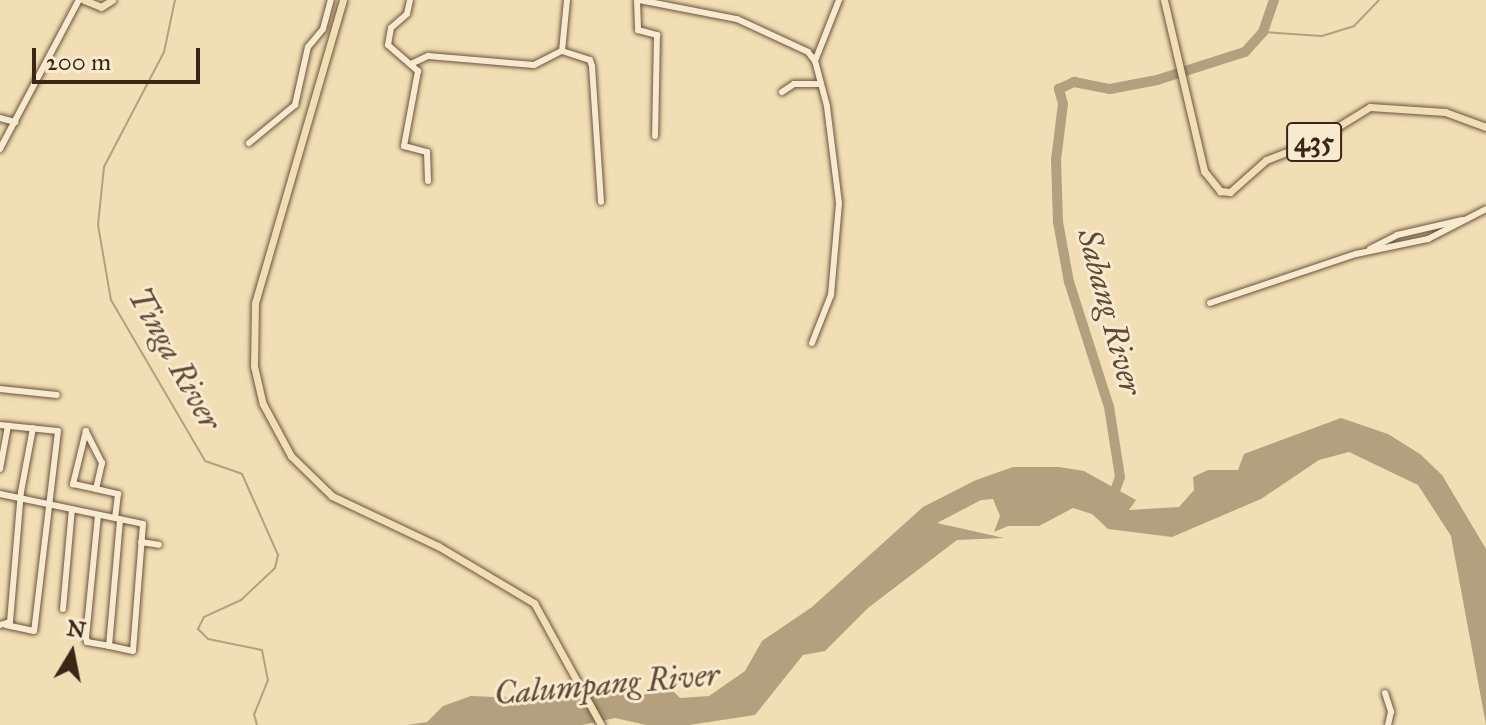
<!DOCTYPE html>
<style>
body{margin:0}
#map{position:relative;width:1486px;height:725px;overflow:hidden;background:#f2deb4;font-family:"IM FELL Great Primer",serif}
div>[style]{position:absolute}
.water>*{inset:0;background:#b49f7f}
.stream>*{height:2px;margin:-1px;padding:0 1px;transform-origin:1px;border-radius:1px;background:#b49f7f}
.river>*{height:10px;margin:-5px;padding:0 5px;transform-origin:5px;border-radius:5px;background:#b49f7f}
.roads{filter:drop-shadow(0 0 2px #6a523e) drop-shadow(0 0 2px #6a523e)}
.minor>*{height:6px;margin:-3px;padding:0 3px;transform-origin:3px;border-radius:3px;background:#f7eace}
.major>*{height:7px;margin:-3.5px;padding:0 3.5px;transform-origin:3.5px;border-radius:3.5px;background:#f2deb4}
span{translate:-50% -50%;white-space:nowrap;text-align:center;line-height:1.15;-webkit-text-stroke:6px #f7eace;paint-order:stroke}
.shield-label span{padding:2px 6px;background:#f7eace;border:2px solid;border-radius:6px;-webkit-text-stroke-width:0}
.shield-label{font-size:28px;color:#3c2417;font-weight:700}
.water-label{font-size:32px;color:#604936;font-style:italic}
.north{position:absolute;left:32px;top:613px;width:80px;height:80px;-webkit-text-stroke:6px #f7eace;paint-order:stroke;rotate:10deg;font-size:22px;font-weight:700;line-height:32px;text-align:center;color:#3c2417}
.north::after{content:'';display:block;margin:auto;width:28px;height:36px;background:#3c2417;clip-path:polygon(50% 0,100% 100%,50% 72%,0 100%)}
.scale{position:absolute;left:32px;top:48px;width:168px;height:36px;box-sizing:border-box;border:4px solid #3c2417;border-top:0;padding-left:10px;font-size:24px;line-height:28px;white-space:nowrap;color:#3c2417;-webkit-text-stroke:6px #f7eace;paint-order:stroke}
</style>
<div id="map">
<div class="water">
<div style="clip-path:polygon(1341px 418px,1388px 434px,1420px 454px,1442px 475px,1486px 549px,1486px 725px,1451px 536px,1418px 485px,1349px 452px,1319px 460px,1261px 499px,1172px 537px,1108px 529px,1092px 514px,1073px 508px,1039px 526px,1008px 526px,994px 532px,1000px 516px,993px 499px,981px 500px,937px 523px,1004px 538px,957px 540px,868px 608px,825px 651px,803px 655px,755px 715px,689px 725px,646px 725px,615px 718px,582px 725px,407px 725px,427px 722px,443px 706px,471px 696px,561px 700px,616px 691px,631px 696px,673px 691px,680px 698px,709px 696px,745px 671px,762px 641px,812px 607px,923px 507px,976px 480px,1013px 467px,1059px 467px,1084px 471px,1136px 500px,1129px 510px,1179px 507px,1194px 490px,1193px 477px,1208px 470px,1238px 470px,1244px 454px)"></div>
</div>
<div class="stream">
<div style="left:175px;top:0;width:53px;rotate:101.9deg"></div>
<div style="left:164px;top:52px;width:130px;rotate:117.6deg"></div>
<div style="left:104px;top:167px;width:58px;rotate:95.9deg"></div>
<div style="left:98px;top:225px;width:76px;rotate:80.2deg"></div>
<div style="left:111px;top:300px;width:186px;rotate:59.7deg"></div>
<div style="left:205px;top:461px;width:39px;rotate:19deg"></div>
<div style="left:242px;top:474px;width:89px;rotate:66deg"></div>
<div style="left:278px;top:555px;width:13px;rotate:103deg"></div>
<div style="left:275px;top:568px;width:47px;rotate:136.7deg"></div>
<div style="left:241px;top:600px;width:41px;rotate:155.3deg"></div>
<div style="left:204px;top:617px;width:13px;rotate:117deg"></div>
<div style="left:198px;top:629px;width:14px;rotate:45deg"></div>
<div style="left:208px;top:639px;width:55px;rotate:11.5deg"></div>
<div style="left:262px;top:650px;width:31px;rotate:79deg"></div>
<div style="left:268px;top:680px;width:37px;rotate:112deg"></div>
<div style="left:254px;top:714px;width:11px;rotate:75deg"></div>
<div style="left:1263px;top:32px;width:59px;rotate:3.9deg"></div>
<div style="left:1322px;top:36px;width:34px;rotate:-17deg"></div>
<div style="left:1354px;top:26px;width:36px;rotate:-46deg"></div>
</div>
<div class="river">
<div style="left:1112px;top:499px;width:23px;rotate:-70deg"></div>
<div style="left:1120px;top:477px;width:71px;rotate:-98.9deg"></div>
<div style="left:1109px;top:407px;width:131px;rotate:-107.7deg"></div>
<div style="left:1069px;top:282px;width:61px;rotate:-100.4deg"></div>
<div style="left:1058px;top:222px;width:62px;rotate:-91.8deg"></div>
<div style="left:1056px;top:160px;width:56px;rotate:-82.9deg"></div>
<div style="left:1063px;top:104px;width:16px;rotate:-105deg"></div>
<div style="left:1059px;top:89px;width:17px;rotate:-25deg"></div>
<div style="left:1074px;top:82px;width:37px;rotate:11deg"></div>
<div style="left:1110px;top:89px;width:48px;rotate:-10.8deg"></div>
<div style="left:1157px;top:80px;width:92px;rotate:-17.7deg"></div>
<div style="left:1245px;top:52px;width:27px;rotate:-48deg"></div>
<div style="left:1263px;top:32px;width:34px;rotate:-71deg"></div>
</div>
<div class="roads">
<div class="minor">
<div style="left:410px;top:0;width:14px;rotate:102deg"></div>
<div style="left:407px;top:14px;width:21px;rotate:139deg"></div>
<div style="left:391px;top:28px;width:17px;rotate:100deg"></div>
<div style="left:388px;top:45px;width:40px;rotate:41deg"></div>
<div style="left:418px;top:71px;width:76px;rotate:100.6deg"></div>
<div style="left:404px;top:146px;width:24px;rotate:15deg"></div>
<div style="left:427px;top:152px;width:29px;rotate:88deg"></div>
<div style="left:567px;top:0;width:51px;rotate:95.6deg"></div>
<div style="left:562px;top:51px;width:29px;rotate:18deg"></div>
<div style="left:590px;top:60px;width:6px;rotate:72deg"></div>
<div style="left:592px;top:66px;width:136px;rotate:86.2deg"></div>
<div style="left:637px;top:0;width:30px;rotate:88deg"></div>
<div style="left:638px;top:30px;width:20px;rotate:15deg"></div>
<div style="left:657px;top:35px;width:101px;rotate:91.1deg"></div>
<div style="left:639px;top:0;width:100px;rotate:11deg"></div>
<div style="left:737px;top:19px;width:78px;rotate:24.9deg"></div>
<div style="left:808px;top:52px;width:11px;rotate:52deg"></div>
<div style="left:413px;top:63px;width:17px;rotate:-25deg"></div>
<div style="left:428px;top:56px;width:106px;rotate:4.9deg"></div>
<div style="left:534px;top:65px;width:31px;rotate:-27deg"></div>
<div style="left:782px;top:92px;width:14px;rotate:-34deg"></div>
<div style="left:794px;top:84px;width:26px"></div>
<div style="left:0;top:118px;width:16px;rotate:15deg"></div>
<div style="left:249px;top:143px;width:60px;rotate:-39.6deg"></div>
<div style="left:295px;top:105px;width:59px;rotate:-77.4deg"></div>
<div style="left:308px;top:47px;width:23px;rotate:-50deg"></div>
<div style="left:323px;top:29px;width:30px;rotate:-75deg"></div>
<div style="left:0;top:149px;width:169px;rotate:-62.1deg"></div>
<div style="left:1370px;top:249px;width:30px;rotate:-27deg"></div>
<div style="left:1397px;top:235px;width:67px;rotate:-13deg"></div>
<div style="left:1210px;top:303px;width:154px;rotate:-18.6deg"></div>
<div style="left:1356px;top:254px;width:74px;rotate:-11.8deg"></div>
<div style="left:1428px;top:239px;width:65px;rotate:-27.3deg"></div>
<div style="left:812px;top:343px;width:52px;rotate:-68.4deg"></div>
<div style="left:831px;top:295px;width:92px;rotate:-85deg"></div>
<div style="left:839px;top:203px;width:98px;rotate:-97.1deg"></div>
<div style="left:827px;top:106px;width:47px;rotate:-104.9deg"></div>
<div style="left:815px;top:61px;width:66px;rotate:-68.5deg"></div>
<div style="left:0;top:389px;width:57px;rotate:6deg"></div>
<div style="left:0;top:425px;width:58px;rotate:5.9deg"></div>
<div style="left:58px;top:431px;width:201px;rotate:96.8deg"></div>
<div style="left:34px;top:631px;width:29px;rotate:-168deg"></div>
<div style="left:0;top:469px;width:44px;rotate:-79.5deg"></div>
<div style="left:96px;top:489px;width:27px;rotate:-77deg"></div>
<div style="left:102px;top:463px;width:36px;rotate:-117deg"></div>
<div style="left:86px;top:431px;width:55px;rotate:103.8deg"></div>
<div style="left:73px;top:484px;width:24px;rotate:12deg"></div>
<div style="left:96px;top:489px;width:23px;rotate:13deg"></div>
<div style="left:118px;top:494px;width:24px;rotate:97deg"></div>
<div style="left:0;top:494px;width:146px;rotate:11.8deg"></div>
<div style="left:143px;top:524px;width:127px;rotate:94.5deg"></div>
<div style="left:133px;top:651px;width:25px;rotate:-168deg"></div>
<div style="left:109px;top:646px;width:127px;rotate:-85deg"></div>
<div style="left:98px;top:515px;width:123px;rotate:95.6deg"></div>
<div style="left:86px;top:637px;width:5px;rotate:79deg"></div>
<div style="left:87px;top:642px;width:22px;rotate:10deg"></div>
<div style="left:141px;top:542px;width:18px;rotate:9deg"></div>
<div style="left:63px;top:609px;width:100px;rotate:-84.9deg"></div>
<div style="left:0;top:625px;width:10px;rotate:-17deg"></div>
<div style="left:10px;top:622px;width:130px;rotate:-85.2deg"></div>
<div style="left:21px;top:492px;width:65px;rotate:-79.4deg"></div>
<div style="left:1385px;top:693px;width:20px;rotate:72deg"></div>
<div style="left:1391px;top:712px;width:13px;rotate:103deg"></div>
</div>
<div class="major">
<div style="left:84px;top:0;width:18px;rotate:22deg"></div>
<div style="left:101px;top:7px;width:13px;rotate:-32deg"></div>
<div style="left:343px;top:0;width:316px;rotate:106.2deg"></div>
<div style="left:255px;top:303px;width:63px;rotate:90.9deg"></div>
<div style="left:254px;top:366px;width:39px;rotate:77deg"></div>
<div style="left:263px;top:404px;width:59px;rotate:61.7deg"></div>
<div style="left:291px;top:456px;width:57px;rotate:44.3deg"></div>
<div style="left:332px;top:496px;width:117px;rotate:25.3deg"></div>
<div style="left:438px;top:546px;width:112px;rotate:30.7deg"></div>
<div style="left:534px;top:603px;width:139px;rotate:61.2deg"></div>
<div style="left:1164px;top:0;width:176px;rotate:76.8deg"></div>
<div style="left:1204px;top:171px;width:26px;rotate:51deg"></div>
<div style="left:1220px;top:191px;width:10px;rotate:6deg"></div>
<div style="left:1230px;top:192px;width:48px;rotate:-41.6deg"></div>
<div style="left:1266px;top:160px;width:50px;rotate:-21deg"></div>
<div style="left:1313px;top:142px;width:67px;rotate:-31.6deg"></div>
<div style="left:1370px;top:107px;width:75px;rotate:3.8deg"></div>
<div style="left:1445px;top:112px;width:44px;rotate:20.1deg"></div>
</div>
</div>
<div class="shield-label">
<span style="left:1314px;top:142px">435</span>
</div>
<div class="water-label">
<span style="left:1109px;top:312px;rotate:75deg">Sabang River</span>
<span style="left:174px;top:359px;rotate:61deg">Tinga River</span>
<span style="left:607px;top:685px;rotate:-5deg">Calumpang River</span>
</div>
<div class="north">N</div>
<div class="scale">200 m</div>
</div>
